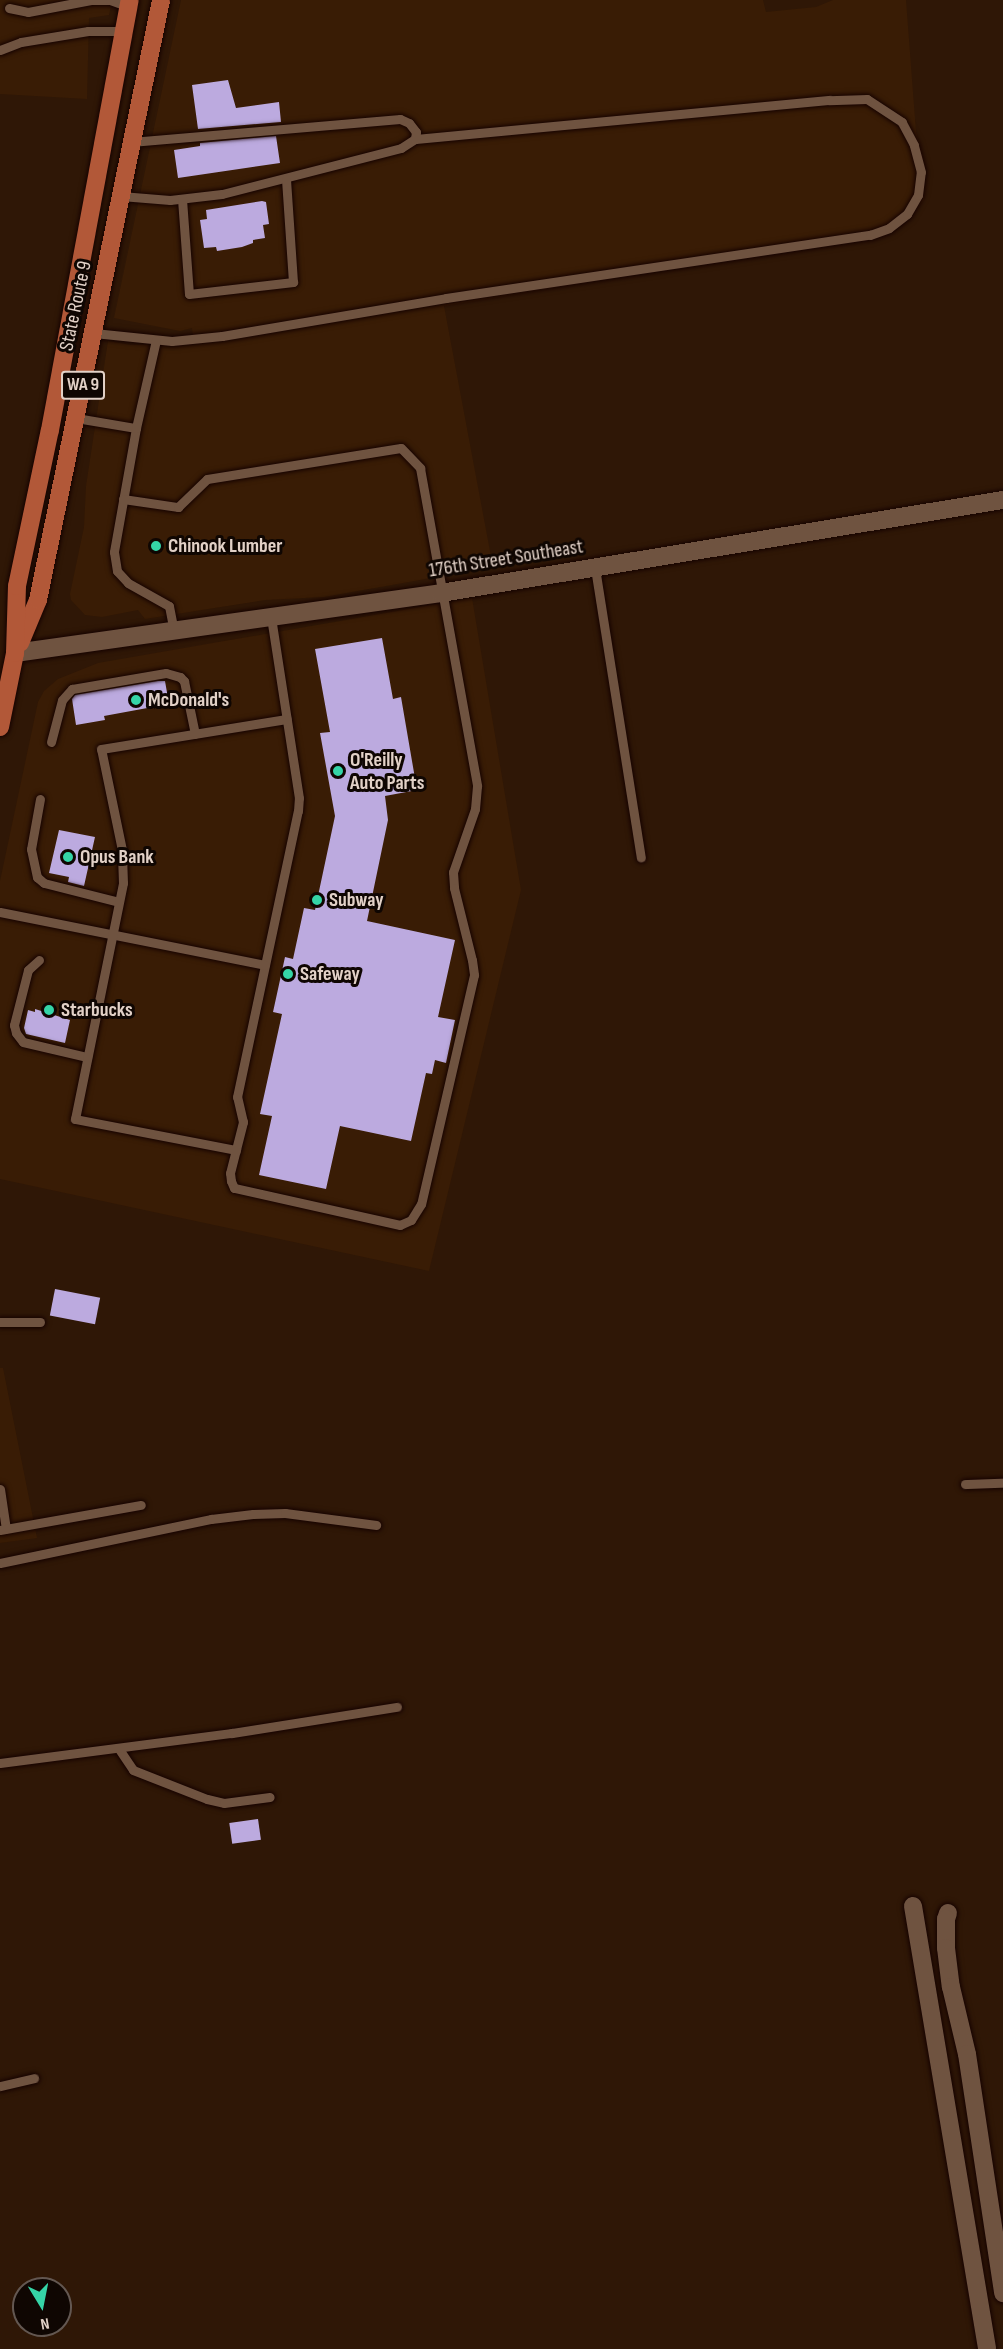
<!DOCTYPE html>
<style>
body{margin:0}
#map{position:relative;width:1003px;height:2349px;overflow:hidden;background:#2f1706;font-family:"Sofia Sans Condensed",sans-serif}
div>[style]{position:absolute}
.built>*{inset:0;background:#391c05}
.building>*{inset:0;background:#bcaadf;transform-origin:0 0}
.roads{filter:drop-shadow(0 0 2px #160300) drop-shadow(0 0 2px #160300)}
.lane>*{height:9px;margin:-4.5px;padding:0 4.5px;transform-origin:4.5px;border-radius:4.5px;background:#6f5340}
.street>*{height:18px;margin:-9px;padding:0 9px;transform-origin:9px;border-radius:9px;background:#6f5340}
.secondary>*{height:18px;margin:-9px;padding:0 9px;transform-origin:9px;border-radius:9px;background:#6f5340}
.primary>*{height:18px;margin:-9px;padding:0 9px;transform-origin:9px;border-radius:9px;background:#b25838}
.dots>*{width:16px;height:16px;translate:-50% -50%;box-sizing:border-box;border:3px solid #0f0602;border-radius:50%}
span{translate:-50% -50%;white-space:nowrap;text-align:center;line-height:1.15;-webkit-text-stroke:6px #0f0602;paint-order:stroke}
.shield-label span{padding:2px 4px;background:#0f0602;border:2px solid;border-radius:4px;-webkit-text-stroke-width:0}
.shield-label{font-size:18px;color:#e2d1c7;font-weight:700}
.street-label{font-size:20px;color:#e2d1c7}
.poi-label{font-size:20px;color:#e2d1c7;font-weight:700}
.left{translate:0 -50%;text-align:left}
.north{position:absolute;left:12px;top:2277px;width:60px;height:60px;box-sizing:border-box;background:#0f0602;border:2px solid #635751;border-radius:50%;rotate:170deg;font-size:16px;font-weight:700;line-height:24px;text-align:center;color:#e2d1c7}
.north::after{content:'';display:block;margin:auto;width:21px;height:27px;background:#35d4a7;clip-path:polygon(50% 0,100% 100%,50% 72%,0 100%)}
</style>
<div id="map">
<div class="built">
<div style="clip-path:polygon(0 0,112px 0,109px 15px,89px 18px,87px 99px,0 94px)"></div>
<div style="clip-path:polygon(181px 0,763px 0,766px 12px,816px 7px,833px 0,906px 0,916px 132px,925px 164px,924px 200px,902px 224px,878px 235px,444px 306px,493px 567px,324px 597px,265px 600px,145px 619px,138px 610px,102px 617px,85px 615px,71px 600px,70px 594px,84px 527px,86px 486px,108px 341px,131px 345px,194px 344px,192px 328px,180px 331px,114px 318px)"></div>
<div style="clip-path:polygon(472px 598px,521px 890px,429px 1271px,0 1179px,0 881px,38px 702px,44px 691px,58px 679px,98px 663px)"></div>
<div style="clip-path:polygon(0 1368px,3px 1368px,37px 1538px,0 1543px)"></div>
</div>
<div class="building">
<div style="clip-path:polygon(228px 80px,236px 108px,279px 102px,281px 122px,198px 129px,192px 85px)"></div>
<div style="clip-path:polygon(276px 136px,280px 163px,178px 178px,174px 150px,200px 146px,200px 143px)"></div>
<div style="clip-path:polygon(262px 201px,266px 202px,269px 224px,263px 225px,265px 238px,253px 240px,253px 243px,242px 247px,217px 251px,216px 247px,204px 248px,200px 220px,207px 219px,206px 210px)"></div>
<div style="clip-path:polygon(382px 638px,393px 699px,401px 697px,417px 790px,385px 796px,388px 820px,367px 921px,455px 940px,438px 1017px,455px 1020px,446px 1063px,435px 1060px,432px 1074px,426px 1073px,411px 1141px,340px 1126px,326px 1189px,259px 1175px,272px 1116px,260px 1114px,282px 1014px,273px 1012px,285px 957px,293px 959px,304px 908px,315px 910px,335px 816px,320px 733px,330px 732px,315px 649px)"></div>
<div style="clip-path:polygon(158px 681px,165px 681px,169px 704px,104px 716px,105px 720px,76px 725px,72px 699px,75px 695px)"></div>
<div style="clip-path:polygon(59px 830px,95px 837px,84px 886px,68px 882px,69px 877px,49px 873px)"></div>
<div style="clip-path:polygon(35px 1009px,70px 1020px,65px 1043px,26px 1034px,24px 1028px,28px 1010px,35px 1012px)"></div>
<div style="left:55px;top:1289px;width:46px;height:27px;rotate:11deg"></div>
<div style="left:258px;top:1819px;width:21px;height:29px;rotate:82deg"></div>
</div>
<div class="roads">
<div class="lane">
<div style="left:9px;top:8px;width:19px;rotate:12deg"></div>
<div style="left:28px;top:12px;width:64px;rotate:-10.8deg"></div>
<div style="left:91px;top:0;width:19px"></div>
<div style="left:110px;top:0;width:20px;rotate:20deg"></div>
<div style="left:0;top:50px;width:22px;rotate:-21deg"></div>
<div style="left:21px;top:42px;width:68px;rotate:-9.3deg"></div>
<div style="left:88px;top:31px;width:36px"></div>
<div style="left:121px;top:196px;width:49px;rotate:4.7deg"></div>
<div style="left:170px;top:200px;width:52px;rotate:-6.6deg"></div>
<div style="left:222px;top:194px;width:185px;rotate:-14.4deg"></div>
<div style="left:401px;top:148px;width:17px;rotate:-33deg"></div>
<div style="left:415px;top:139px;width:7px;rotate:-82deg"></div>
<div style="left:416px;top:132px;width:11px;rotate:-128deg"></div>
<div style="left:409px;top:123px;width:10px;rotate:-156deg"></div>
<div style="left:400px;top:119px;width:270px;rotate:175.1deg"></div>
<div style="left:182px;top:199px;width:95px;rotate:85.8deg"></div>
<div style="left:189px;top:294px;width:105px;rotate:-6.6deg"></div>
<div style="left:293px;top:282px;width:103px;rotate:-93.9deg"></div>
<div style="left:94px;top:333px;width:78px;rotate:5.9deg"></div>
<div style="left:172px;top:341px;width:50px;rotate:-5.7deg"></div>
<div style="left:222px;top:336px;width:227px;rotate:-9.6deg"></div>
<div style="left:446px;top:298px;width:429px;rotate:-8.5deg"></div>
<div style="left:870px;top:235px;width:20px;rotate:-20deg"></div>
<div style="left:889px;top:228px;width:23px;rotate:-38deg"></div>
<div style="left:907px;top:214px;width:22px;rotate:-60deg"></div>
<div style="left:918px;top:195px;width:23px;rotate:-83deg"></div>
<div style="left:921px;top:172px;width:28px;rotate:-105deg"></div>
<div style="left:914px;top:145px;width:26px;rotate:-118deg"></div>
<div style="left:902px;top:122px;width:42px;rotate:-146.7deg"></div>
<div style="left:867px;top:99px;width:38px;rotate:178deg"></div>
<div style="left:829px;top:100px;width:416px;rotate:174.6deg"></div>
<div style="left:76px;top:418px;width:61px;rotate:9.5deg"></div>
<div style="left:136px;top:428px;width:126px;rotate:100.1deg"></div>
<div style="left:114px;top:552px;width:19px;rotate:81deg"></div>
<div style="left:117px;top:571px;width:16px;rotate:47deg"></div>
<div style="left:128px;top:583px;width:47px;rotate:29.3deg"></div>
<div style="left:169px;top:606px;width:25px;rotate:79deg"></div>
<div style="left:136px;top:428px;width:90px;rotate:-77.2deg"></div>
<div style="left:123px;top:499px;width:56px;rotate:8.3deg"></div>
<div style="left:178px;top:507px;width:40px;rotate:-44deg"></div>
<div style="left:207px;top:479px;width:196px;rotate:-9.1deg"></div>
<div style="left:401px;top:448px;width:28px;rotate:46deg"></div>
<div style="left:420px;top:468px;width:323px;rotate:79.8deg"></div>
<div style="left:477px;top:786px;width:23px;rotate:95deg"></div>
<div style="left:475px;top:809px;width:67px;rotate:109.2deg"></div>
<div style="left:453px;top:872px;width:16px;rotate:86deg"></div>
<div style="left:454px;top:888px;width:74px;rotate:76deg"></div>
<div style="left:472px;top:960px;width:15px;rotate:82deg"></div>
<div style="left:474px;top:975px;width:235px;rotate:103deg"></div>
<div style="left:421px;top:1204px;width:19px;rotate:122deg"></div>
<div style="left:411px;top:1220px;width:12px;rotate:156deg"></div>
<div style="left:400px;top:1225px;width:170px;rotate:-167.4deg"></div>
<div style="left:234px;top:1188px;width:8px;rotate:-113deg"></div>
<div style="left:231px;top:1181px;width:8px;rotate:-97deg"></div>
<div style="left:230px;top:1173px;width:53px;rotate:-75.7deg"></div>
<div style="left:243px;top:1122px;width:26px;rotate:-103deg"></div>
<div style="left:237px;top:1097px;width:292px;rotate:-78deg"></div>
<div style="left:298px;top:811px;width:13px;rotate:-86deg"></div>
<div style="left:299px;top:798px;width:183px;rotate:-98.8deg"></div>
<div style="left:595px;top:568px;width:293px;rotate:81deg"></div>
<div style="left:51px;top:742px;width:43px;rotate:-75.3deg"></div>
<div style="left:62px;top:700px;width:15px;rotate:-48deg"></div>
<div style="left:72px;top:689px;width:95px;rotate:-9.7deg"></div>
<div style="left:166px;top:673px;width:15px;rotate:16deg"></div>
<div style="left:180px;top:677px;width:6px;rotate:45deg"></div>
<div style="left:184px;top:681px;width:54px;rotate:78.3deg"></div>
<div style="left:40px;top:799px;width:51px;rotate:100.2deg"></div>
<div style="left:31px;top:849px;width:29px;rotate:78deg"></div>
<div style="left:37px;top:877px;width:9px;rotate:41deg"></div>
<div style="left:44px;top:883px;width:77px;rotate:14.2deg"></div>
<div style="left:0;top:912px;width:270px;rotate:11.3deg"></div>
<div style="left:39px;top:960px;width:15px;rotate:138deg"></div>
<div style="left:28px;top:970px;width:57px;rotate:104.3deg"></div>
<div style="left:14px;top:1025px;width:8px;rotate:76deg"></div>
<div style="left:16px;top:1033px;width:11px;rotate:52deg"></div>
<div style="left:23px;top:1042px;width:66px;rotate:13.2deg"></div>
<div style="left:236px;top:1150px;width:164px;rotate:-169.1deg"></div>
<div style="left:75px;top:1119px;width:241px;rotate:-78.5deg"></div>
<div style="left:123px;top:883px;width:33px;rotate:-92deg"></div>
<div style="left:122px;top:850px;width:103px;rotate:-101.7deg"></div>
<div style="left:101px;top:749px;width:188px;rotate:-9.2deg"></div>
<div style="left:0;top:1322px;width:40px"></div>
<div style="left:965px;top:1484px;width:38px;rotate:-2deg"></div>
<div style="left:0;top:1489px;width:40px;rotate:81.5deg"></div>
<div style="left:0;top:1530px;width:143px;rotate:-10.1deg"></div>
<div style="left:0;top:1563px;width:216px;rotate:-11.8deg"></div>
<div style="left:211px;top:1519px;width:42px;rotate:-6.8deg"></div>
<div style="left:253px;top:1514px;width:32px;rotate:-2deg"></div>
<div style="left:285px;top:1513px;width:92px;rotate:7.5deg"></div>
<div style="left:119px;top:1749px;width:25px;rotate:56deg"></div>
<div style="left:133px;top:1770px;width:79px;rotate:21.4deg"></div>
<div style="left:207px;top:1799px;width:17px;rotate:13deg"></div>
<div style="left:224px;top:1803px;width:46px;rotate:-7.4deg"></div>
<div style="left:0;top:1763px;width:234px;rotate:-7.4deg"></div>
<div style="left:232px;top:1733px;width:167px;rotate:-9deg"></div>
<div style="left:0;top:2086px;width:35px;rotate:-13deg"></div>
</div>
<div class="street">
<div style="left:913px;top:1906px;width:449px;rotate:80.5deg"></div>
<div style="left:948px;top:1913px;width:6px;rotate:108deg"></div>
<div style="left:946px;top:1919px;width:29px;rotate:90deg"></div>
<div style="left:946px;top:1948px;width:39px;rotate:83deg"></div>
<div style="left:951px;top:1987px;width:69px;rotate:76.6deg"></div>
<div style="left:967px;top:2054px;width:242px;rotate:81.4deg"></div>
</div>
<div class="secondary">
<div style="left:15px;top:653px;width:430px;rotate:-8deg"></div>
<div style="left:441px;top:593px;width:570px;rotate:-9.4deg"></div>
</div>
<div class="primary">
<div style="left:20px;top:643px;width:47px;rotate:-67.3deg"></div>
<div style="left:38px;top:600px;width:612px;rotate:-78.41deg"></div>
<div style="left:0;top:727px;width:76px;rotate:-78.5deg"></div>
<div style="left:15px;top:653px;width:67px;rotate:-88.3deg"></div>
<div style="left:17px;top:586px;width:159px;rotate:-78.1deg"></div>
<div style="left:50px;top:430px;width:437px;rotate:-79.5deg"></div>
</div>
</div>
<div class="dots">
<div style="left:156px;top:546px;background:#35d4a7"></div>
<div style="left:136px;top:700px;background:#35d4a7"></div>
<div style="left:338px;top:771px;background:#35d4a7"></div>
<div style="left:68px;top:857px;background:#35d4a7"></div>
<div style="left:317px;top:900px;background:#35d4a7"></div>
<div style="left:288px;top:974px;background:#35d4a7"></div>
<div style="left:49px;top:1010px;background:#35d4a7"></div>
</div>
<div class="shield-label">
<span style="left:83px;top:385px">WA 9</span>
</div>
<div class="street-label">
<span style="left:76px;top:306px;rotate:-78deg">State Route 9</span>
<span style="left:506px;top:559px;rotate:-9deg">176th Street Southeast</span>
</div>
<div class="poi-label">
<span class="left" style="left:168px;top:546px">Chinook Lumber</span>
<span class="left" style="left:148px;top:700px">McDonald's</span>
<span class="left" style="left:350px;top:772px">O'Reilly<br>Auto Parts</span>
<span class="left" style="left:80px;top:857px">Opus Bank</span>
<span class="left" style="left:329px;top:900px">Subway</span>
<span class="left" style="left:300px;top:974px">Safeway</span>
<span class="left" style="left:61px;top:1010px">Starbucks</span>
</div>
<div class="north">N</div>
</div>
